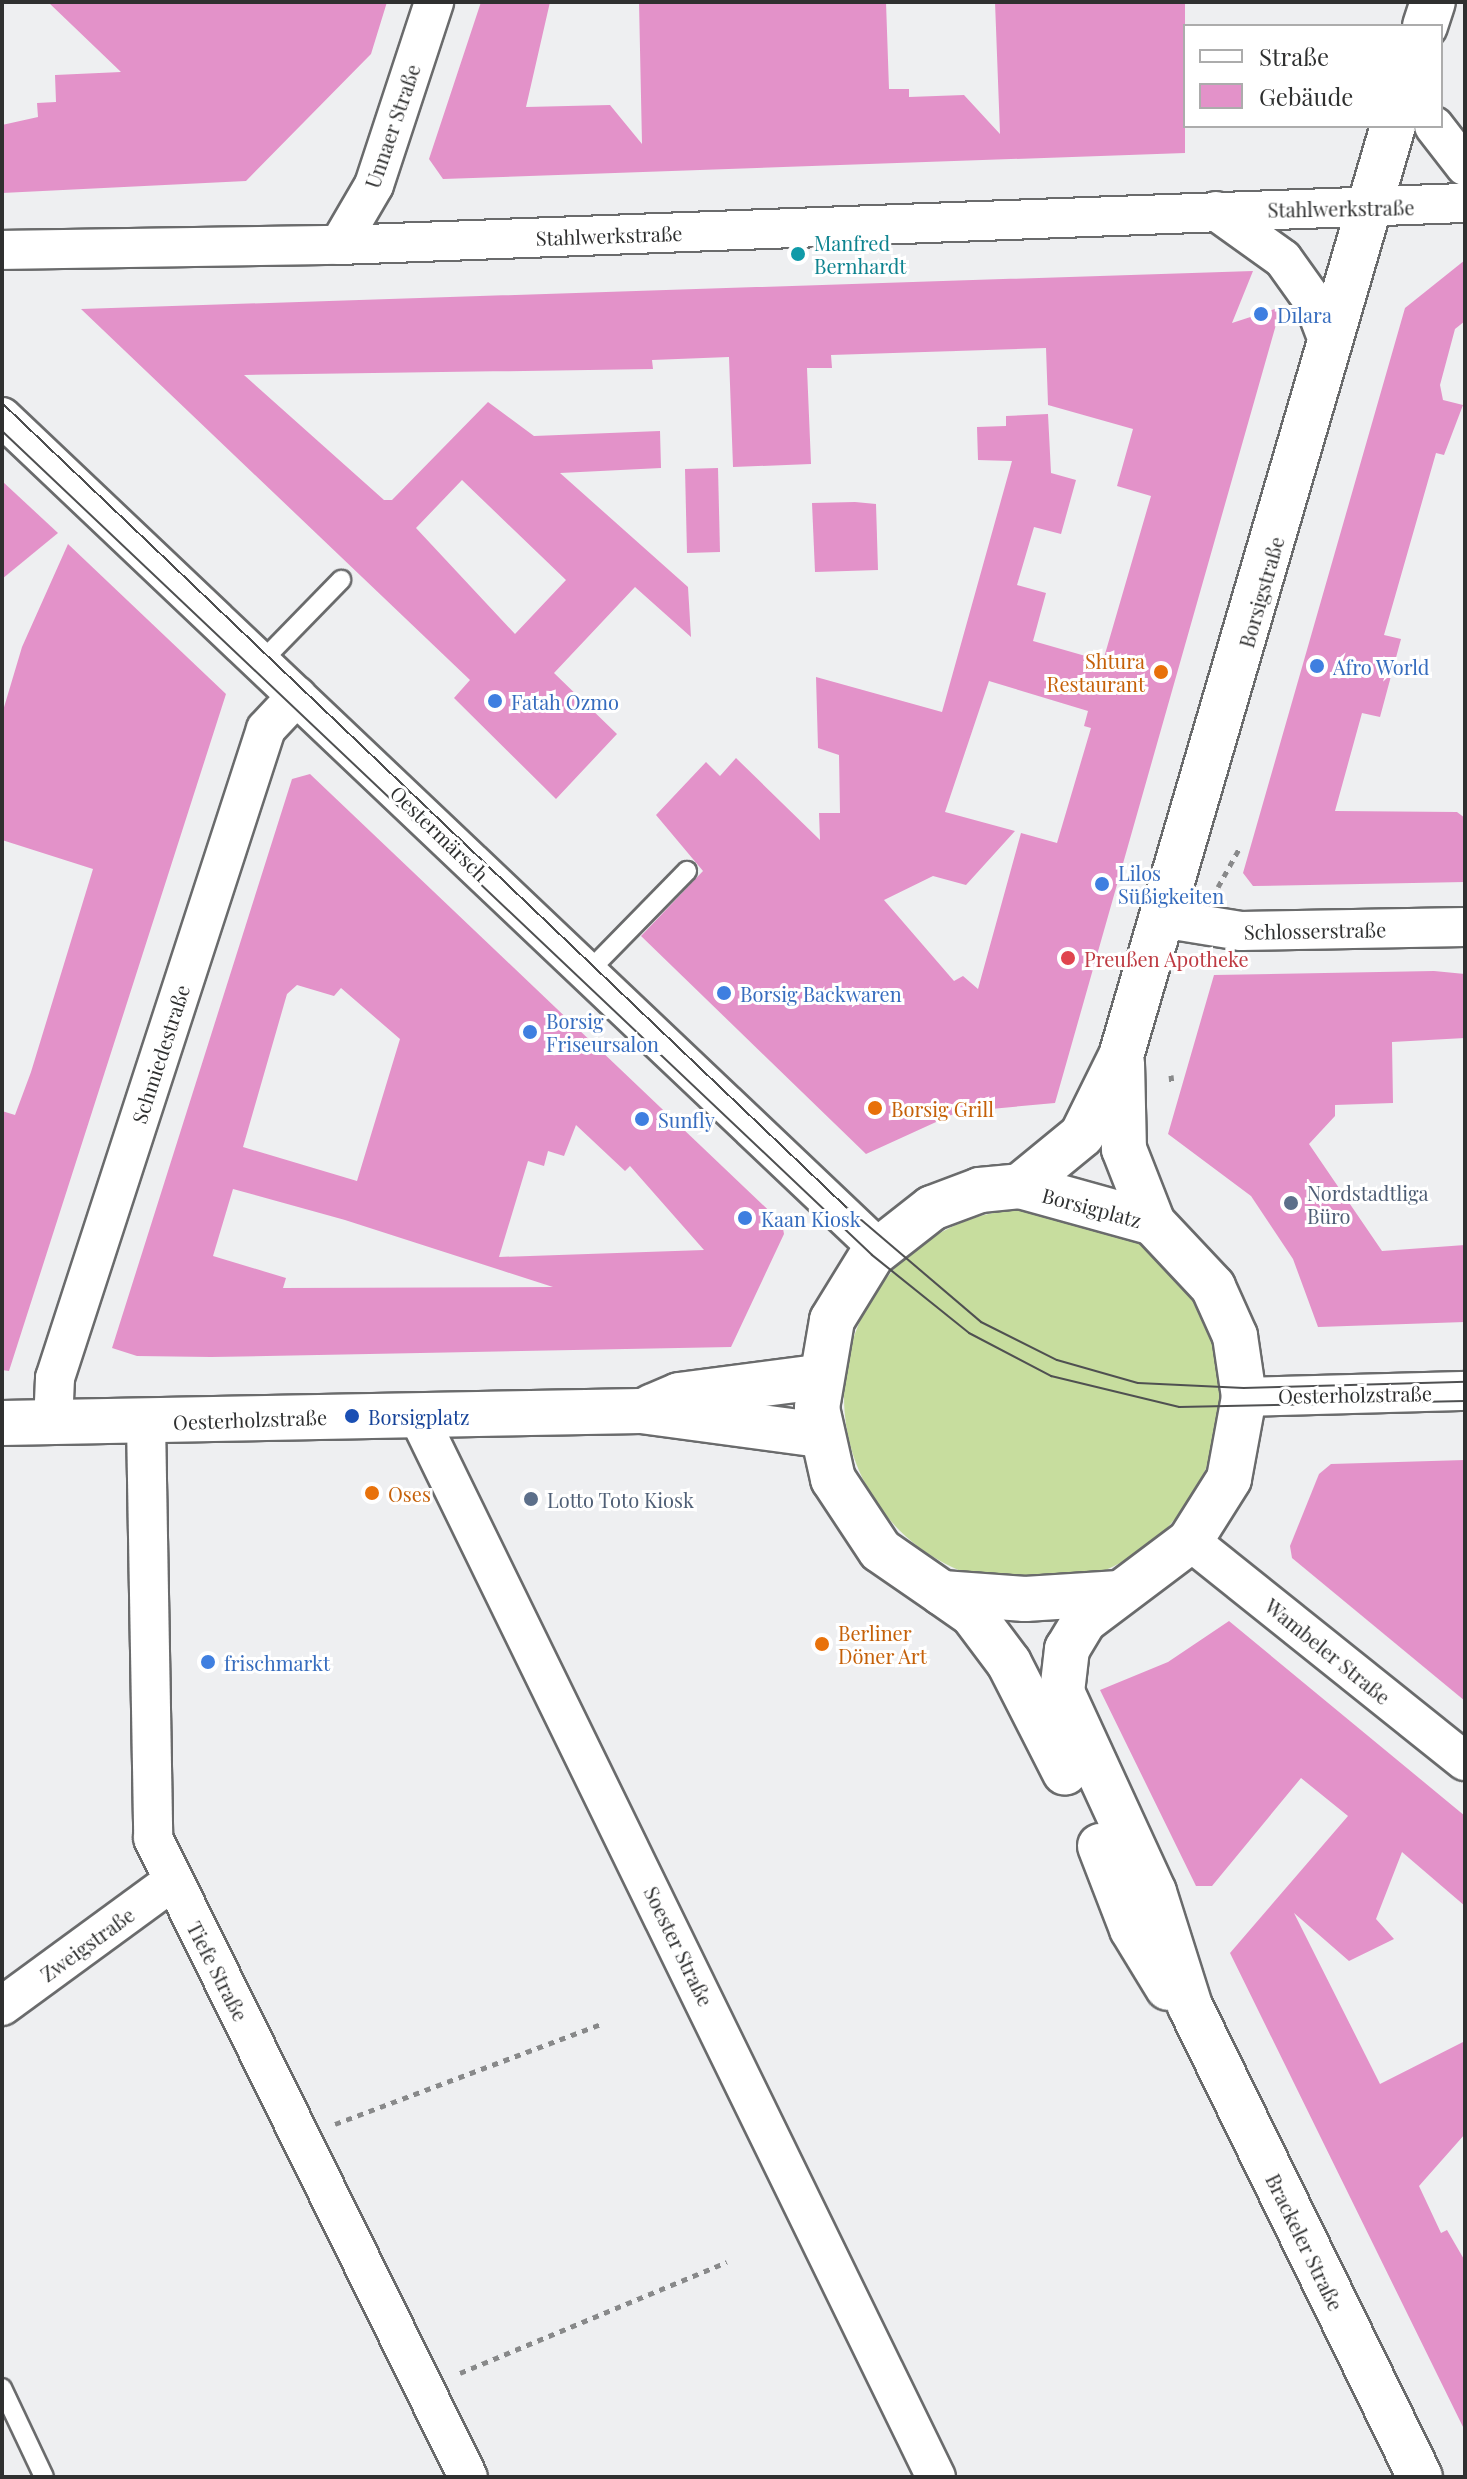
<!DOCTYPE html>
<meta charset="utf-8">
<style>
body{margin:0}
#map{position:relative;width:1467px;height:2479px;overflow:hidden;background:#eeeff1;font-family:"Playfair Display",serif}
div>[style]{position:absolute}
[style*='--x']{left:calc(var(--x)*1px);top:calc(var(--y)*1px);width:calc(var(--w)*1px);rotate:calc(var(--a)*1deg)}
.green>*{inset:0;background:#c7dd9e}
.round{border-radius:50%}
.building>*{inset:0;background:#e392c9}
.path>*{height:5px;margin-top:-2.5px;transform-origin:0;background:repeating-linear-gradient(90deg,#88898a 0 6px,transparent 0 12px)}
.roads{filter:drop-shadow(2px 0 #6a6b6c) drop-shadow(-2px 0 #6a6b6c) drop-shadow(0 2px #6a6b6c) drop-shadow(0 -2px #6a6b6c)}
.service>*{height:18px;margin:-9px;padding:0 9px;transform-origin:9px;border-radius:9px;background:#fff}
.minor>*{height:38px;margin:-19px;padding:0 19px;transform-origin:19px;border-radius:19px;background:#fff}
.tertiary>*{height:44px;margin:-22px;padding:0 22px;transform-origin:22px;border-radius:22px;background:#fff}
.secondary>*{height:44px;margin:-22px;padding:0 22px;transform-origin:22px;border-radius:22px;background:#fff}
.tram>*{height:2px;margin:-1px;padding:0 1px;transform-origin:1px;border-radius:1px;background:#4f5051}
.dots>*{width:22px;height:22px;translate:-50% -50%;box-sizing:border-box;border:4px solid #fff;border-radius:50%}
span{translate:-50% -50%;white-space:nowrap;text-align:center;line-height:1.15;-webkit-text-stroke:6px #fff;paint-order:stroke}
.street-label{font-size:20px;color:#2f3030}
.culture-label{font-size:20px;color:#0d838f}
.left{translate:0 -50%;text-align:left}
.shop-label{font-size:20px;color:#366cbe}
.food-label{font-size:20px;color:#c56008}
.right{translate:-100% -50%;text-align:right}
.health-label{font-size:20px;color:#be3a42}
.service-label{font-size:20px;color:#4e5e75}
.transit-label{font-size:20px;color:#164399}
.frame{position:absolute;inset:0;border:4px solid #2f3030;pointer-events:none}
.legend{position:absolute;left:1183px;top:24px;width:260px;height:104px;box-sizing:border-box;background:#fff;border:2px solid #acacac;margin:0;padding:10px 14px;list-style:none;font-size:24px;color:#2f3030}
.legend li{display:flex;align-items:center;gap:16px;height:40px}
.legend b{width:40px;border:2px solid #acacac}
</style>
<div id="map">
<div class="green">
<i class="round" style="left:844px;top:1209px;width:376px;height:376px"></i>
</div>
<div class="building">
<i style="clip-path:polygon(48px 2px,387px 2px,371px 54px,246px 181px,2px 193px,2px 125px,38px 117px,37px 103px,56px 102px,55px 75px,121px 72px)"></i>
<i style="clip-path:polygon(481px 2px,550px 2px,526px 107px,610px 105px,642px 144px,639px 2px,886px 2px,889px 89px,909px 89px,909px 97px,964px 95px,1000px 134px,995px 2px,1185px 2px,1185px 153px,443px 179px,429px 159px)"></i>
<i style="clip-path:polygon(1465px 260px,1465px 321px,1455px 329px,1440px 385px,1443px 400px,1463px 405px,1444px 455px,1436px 453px,1384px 635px,1401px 639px,1380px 717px,1362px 713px,1335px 811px,1457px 812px,1465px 818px,1465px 882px,1253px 886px,1243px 873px,1405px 308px)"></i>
<i style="clip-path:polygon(evenodd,1253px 271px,1232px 323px,1281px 307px,1055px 1103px,958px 1112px,866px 1154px,641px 936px,703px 871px,656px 815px,706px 762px,720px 776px,736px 758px,820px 840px,819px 813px,840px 813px,839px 755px,818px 748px,816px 677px,942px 712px,1012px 461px,978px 460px,977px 427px,1006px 426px,1006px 416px,1048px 414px,1051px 473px,1076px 480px,1061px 534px,1034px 527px,1017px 585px,1046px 593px,1033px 641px,1103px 661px,1151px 496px,1117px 486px,1133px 429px,1048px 405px,1046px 348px,831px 355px,832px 368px,807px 368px,811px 464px,733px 467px,729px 357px,652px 360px,653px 369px,244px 375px,384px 500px,392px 500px,488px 402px,534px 436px,660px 431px,661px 468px,560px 473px,688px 587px,691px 637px,635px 587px,554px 673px,617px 734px,556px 799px,454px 698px,470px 680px,81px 309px,1253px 271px,462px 480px,566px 580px,515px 634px,416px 528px,462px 480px,1253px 271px,989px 681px,1088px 711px,1084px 726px,1091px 728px,1057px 843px,1021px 833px,978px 989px,963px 976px,954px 981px,884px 900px,933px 876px,966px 885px,1015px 831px,945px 812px,989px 681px)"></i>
<i style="clip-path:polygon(718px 468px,720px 552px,687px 553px,685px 469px)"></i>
<i style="clip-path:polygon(2px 481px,58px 533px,2px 579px)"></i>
<i style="clip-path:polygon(855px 502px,876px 504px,878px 570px,815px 572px,812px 503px)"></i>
<i style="clip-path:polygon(68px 544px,226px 694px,9px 1371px,2px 1370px,2px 1111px,15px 1115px,31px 1072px,93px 869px,2px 840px,2px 714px,22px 647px)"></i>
<i style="clip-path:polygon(evenodd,310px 774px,782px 1223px,784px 1234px,731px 1347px,211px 1357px,137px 1356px,112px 1348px,292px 779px,310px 774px,297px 985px,334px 996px,341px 988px,400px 1039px,357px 1181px,243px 1147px,287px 994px,297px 985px,310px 774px,576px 1125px,625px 1171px,630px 1166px,704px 1250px,499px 1257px,528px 1161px,544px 1166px,548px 1151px,564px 1156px,576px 1125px,310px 774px,233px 1189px,345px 1220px,553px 1287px,283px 1288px,286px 1278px,213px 1256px,233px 1189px)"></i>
<i style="clip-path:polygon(1434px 971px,1465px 974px,1465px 1038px,1392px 1042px,1393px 1103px,1335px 1105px,1335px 1116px,1309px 1144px,1382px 1251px,1465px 1245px,1465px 1322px,1318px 1327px,1293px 1259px,1251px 1196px,1168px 1134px,1214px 975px)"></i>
<i style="clip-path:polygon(1465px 1460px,1465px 1701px,1292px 1558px,1290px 1546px,1319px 1474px,1331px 1464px)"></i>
<i style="clip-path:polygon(1229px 1621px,1465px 1816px,1465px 1906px,1402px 1852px,1376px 1919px,1394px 1939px,1349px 1961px,1294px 1913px,1380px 2084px,1465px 2041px,1465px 2134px,1419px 2186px,1441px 2233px,1447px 2230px,1465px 2261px,1465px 2431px,1230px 1953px,1348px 1816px,1301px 1778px,1212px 1886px,1196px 1886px,1100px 1690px,1168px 1662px)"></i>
</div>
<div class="path">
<i style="--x:1218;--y:887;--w:43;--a:-61.1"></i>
<i style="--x:1171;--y:1075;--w:10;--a:84"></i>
<i style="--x:335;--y:2124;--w:287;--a:-20.6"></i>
<i style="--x:460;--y:2373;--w:289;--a:-22.6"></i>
</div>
<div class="roads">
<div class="service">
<i style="--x:261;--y:662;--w:115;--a:-45.7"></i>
<i style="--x:587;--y:973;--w:143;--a:-45.6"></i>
<i style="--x:2;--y:2388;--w:98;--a:64.7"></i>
</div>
<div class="minor">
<i style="--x:1434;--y:126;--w:51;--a:52.2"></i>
<i style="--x:1216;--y:211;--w:82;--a:35.6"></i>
<i style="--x:1283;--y:259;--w:52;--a:54.5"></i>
<i style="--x:1313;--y:301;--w:48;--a:69.3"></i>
<i style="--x:339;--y:245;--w:69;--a:-59.7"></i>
<i style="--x:374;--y:185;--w:193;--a:-71.8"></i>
<i style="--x:2;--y:250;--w:337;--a:-0.9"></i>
<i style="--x:339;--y:245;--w:1127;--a:-2.14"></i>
<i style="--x:2;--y:417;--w:1207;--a:43.49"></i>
<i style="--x:1167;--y:919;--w:75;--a:9.2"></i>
<i style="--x:1241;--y:931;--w:224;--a:-1"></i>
<i style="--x:1244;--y:1397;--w:221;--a:-1.6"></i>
<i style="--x:418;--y:1416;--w:1181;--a:63.98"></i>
<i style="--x:146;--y:1422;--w:416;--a:89"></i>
<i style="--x:153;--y:1838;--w:712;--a:63.76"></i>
<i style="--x:53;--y:1424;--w:46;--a:-87.5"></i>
<i style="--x:55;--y:1378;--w:682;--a:-71.99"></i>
<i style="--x:266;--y:729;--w:45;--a:-46.8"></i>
<i style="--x:1190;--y:1541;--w:352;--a:38.7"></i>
<i style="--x:2;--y:2006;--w:212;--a:-36.2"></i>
</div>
<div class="tertiary">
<i style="--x:651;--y:1407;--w:30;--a:-23"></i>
<i style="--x:679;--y:1395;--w:139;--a:-7.4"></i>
<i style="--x:2;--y:1423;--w:639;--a:-1.08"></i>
<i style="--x:641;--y:1411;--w:182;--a:7.6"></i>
</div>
<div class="secondary">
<i style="--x:1425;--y:26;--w:25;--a:-72"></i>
<i style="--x:1122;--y:1063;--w:86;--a:88.7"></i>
<i style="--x:1124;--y:1149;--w:79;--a:68.6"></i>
<i style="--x:1020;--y:1186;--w:80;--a:-39.4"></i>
<i style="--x:1082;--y:1135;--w:88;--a:-63.7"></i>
<i style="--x:1121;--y:1056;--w:969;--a:-73.7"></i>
<i style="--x:942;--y:1593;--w:38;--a:35"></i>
<i style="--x:973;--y:1615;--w:60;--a:53.1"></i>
<i style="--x:1009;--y:1663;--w:123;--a:63"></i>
<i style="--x:1119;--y:1593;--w:94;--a:176.3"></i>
<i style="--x:1025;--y:1599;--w:83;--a:-175.9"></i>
<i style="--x:942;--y:1593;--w:75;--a:-145.3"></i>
<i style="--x:880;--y:1550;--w:85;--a:-123.5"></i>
<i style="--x:833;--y:1479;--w:73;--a:-102.7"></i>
<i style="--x:817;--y:1408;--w:89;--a:-80.3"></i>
<i style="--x:832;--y:1320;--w:76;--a:-58.4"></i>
<i style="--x:872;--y:1255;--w:76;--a:-38.1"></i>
<i style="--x:932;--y:1208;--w:51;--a:-20.6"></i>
<i style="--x:980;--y:1190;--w:40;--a:-5.7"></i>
<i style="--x:1020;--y:1186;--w:138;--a:15.5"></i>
<i style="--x:1153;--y:1223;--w:88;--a:46.8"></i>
<i style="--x:1213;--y:1287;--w:54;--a:65.8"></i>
<i style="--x:1235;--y:1336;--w:62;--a:81.6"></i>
<i style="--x:1244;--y:1397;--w:83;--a:100.4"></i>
<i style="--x:1229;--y:1479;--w:73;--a:122.2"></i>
<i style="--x:1190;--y:1541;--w:133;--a:143"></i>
<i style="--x:1084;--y:1621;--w:33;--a:121"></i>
<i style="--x:1067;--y:1649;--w:43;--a:96.6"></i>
<i style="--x:1062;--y:1692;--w:220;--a:65.3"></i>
<i style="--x:1154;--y:1892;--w:120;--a:72.5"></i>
<i style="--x:1190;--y:2006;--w:524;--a:63.97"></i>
<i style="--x:1100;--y:1846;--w:89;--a:68.9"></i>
<i style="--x:1132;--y:1929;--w:69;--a:58.6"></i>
</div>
</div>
<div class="tram">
<i style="--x:2;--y:403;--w:1166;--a:43.61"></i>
<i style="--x:846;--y:1207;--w:177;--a:40.4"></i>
<i style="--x:981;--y:1322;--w:85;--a:26.6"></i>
<i style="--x:1057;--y:1360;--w:84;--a:15.9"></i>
<i style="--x:1138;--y:1383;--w:106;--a:2.7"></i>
<i style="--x:1244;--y:1388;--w:221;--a:-1.6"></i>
<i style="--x:2;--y:431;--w:1198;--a:43.44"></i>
<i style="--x:872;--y:1255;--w:124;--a:38.8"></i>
<i style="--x:969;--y:1333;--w:93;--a:27.7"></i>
<i style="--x:1051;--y:1376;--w:132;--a:13.6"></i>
<i style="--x:1179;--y:1407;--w:286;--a:-1.2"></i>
</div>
<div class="dots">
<i style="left:798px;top:254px;background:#0f9aa8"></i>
<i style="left:1261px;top:314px;background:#3f7fe0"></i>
<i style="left:1317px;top:666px;background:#3f7fe0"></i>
<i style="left:1161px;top:672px;background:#e8710a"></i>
<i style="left:495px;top:701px;background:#3f7fe0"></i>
<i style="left:1102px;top:884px;background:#3f7fe0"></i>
<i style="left:1068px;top:958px;background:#e0444e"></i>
<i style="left:724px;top:993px;background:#3f7fe0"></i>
<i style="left:530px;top:1032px;background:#3f7fe0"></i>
<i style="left:875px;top:1108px;background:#e8710a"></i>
<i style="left:642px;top:1119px;background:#3f7fe0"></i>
<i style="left:1291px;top:1203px;background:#5c6f8a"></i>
<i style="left:745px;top:1218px;background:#3f7fe0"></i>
<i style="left:352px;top:1416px;background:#1a4fb4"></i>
<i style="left:372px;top:1493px;background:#e8710a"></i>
<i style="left:531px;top:1499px;background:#5c6f8a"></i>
<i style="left:822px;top:1644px;background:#e8710a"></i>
<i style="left:208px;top:1662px;background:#3f7fe0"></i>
</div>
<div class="street-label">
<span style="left:392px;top:126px;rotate:-71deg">Unnaer Straße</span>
<span style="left:1341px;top:208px;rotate:-1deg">Stahlwerkstraße</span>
<span style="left:609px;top:235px;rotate:-2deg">Stahlwerkstraße</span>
<span style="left:1261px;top:592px;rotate:-74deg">Borsigstraße</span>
<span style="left:440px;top:833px;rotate:44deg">Oestermärsch</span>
<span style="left:1315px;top:930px;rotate:-1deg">Schlosserstraße</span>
<span style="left:160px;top:1054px;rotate:-72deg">Schmiedestraße</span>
<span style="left:1092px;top:1207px;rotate:15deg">Borsigplatz</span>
<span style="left:1355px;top:1394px;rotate:-1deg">Oesterholzstraße</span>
<span style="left:250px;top:1419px;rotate:-2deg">Oesterholzstraße</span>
<span style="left:1328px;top:1651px;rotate:39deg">Wambeler Straße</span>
<span style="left:87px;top:1944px;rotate:-36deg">Zweigstraße</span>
<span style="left:679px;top:1946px;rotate:64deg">Soester Straße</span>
<span style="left:218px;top:1971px;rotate:63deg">Tiefe Straße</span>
<span style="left:1305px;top:2242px;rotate:64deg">Brackeler Straße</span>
</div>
<div class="culture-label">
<span class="left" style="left:814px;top:254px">Manfred<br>Bernhardt</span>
</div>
<div class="shop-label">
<span class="left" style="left:1277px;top:314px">Dīlara</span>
<span class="left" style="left:1333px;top:666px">Afro World</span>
<span class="left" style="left:511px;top:701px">Fatah Ozmo</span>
<span class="left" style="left:1118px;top:884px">Lilos<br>Süßigkeiten</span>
<span class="left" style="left:740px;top:993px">Borsig Backwaren</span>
<span class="left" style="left:546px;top:1032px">Borsig<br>Friseursalon</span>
<span class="left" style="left:658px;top:1119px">Sunfly</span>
<span class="left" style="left:761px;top:1218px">Kaan Kiosk</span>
<span class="left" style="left:224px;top:1662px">frischmarkt</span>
</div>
<div class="food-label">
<span class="right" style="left:1145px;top:672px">Shtura<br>Restaurant</span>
<span class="left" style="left:891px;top:1108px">Borsig Grill</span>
<span class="left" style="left:388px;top:1493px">Oses</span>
<span class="left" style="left:838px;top:1644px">Berliner<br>Döner Art</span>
</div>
<div class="health-label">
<span class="left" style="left:1084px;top:958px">Preußen Apotheke</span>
</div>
<div class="service-label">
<span class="left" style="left:1307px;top:1204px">Nordstadtliga<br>Büro</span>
<span class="left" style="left:547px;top:1499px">Lotto Toto Kiosk</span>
</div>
<div class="transit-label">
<span class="left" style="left:368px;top:1416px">Borsigplatz</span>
</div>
<div class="frame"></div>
<ul class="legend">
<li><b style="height:10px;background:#fff"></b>Straße</li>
<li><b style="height:22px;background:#e392c9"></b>Gebäude</li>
</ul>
</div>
